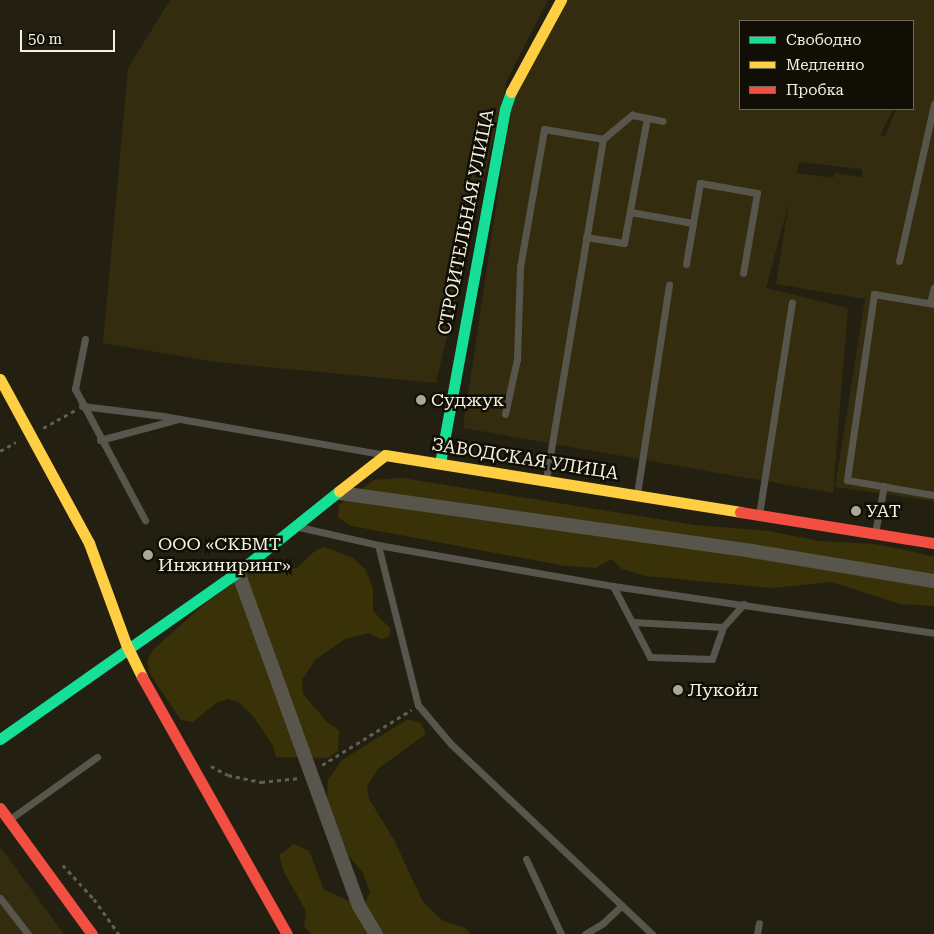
<!DOCTYPE html>
<meta charset="utf-8">
<style>
body{margin:0}
#map{position:relative;width:934px;height:934px;overflow:hidden;background:#232012;font-family:"Roboto Serif",serif}
div>[style]{position:absolute}
[style*='--x']{left:calc(var(--x)*1px);top:calc(var(--y)*1px);width:calc(var(--w)*1px);rotate:calc(var(--a)*1deg)}
.built>*{inset:0;background:#332c0e}
.green>*{inset:0;background:#393107}
.path>*{height:2.5px;margin-top:-1.25px;transform-origin:0;background:repeating-linear-gradient(90deg,#605f55 0 4px,transparent 0 8px)}
.lane>*{height:7px;margin:-3.5px;padding:0 3.5px;transform-origin:3.5px;border-radius:3.5px;background:#58564c}
.street>*{height:14px;margin:-7px;padding:0 7px;transform-origin:7px;border-radius:7px;background:#58564c}
.fast>*{height:11px;margin:-5.5px;padding:0 5.5px;transform-origin:5.5px;border-radius:5.5px;background:#16e098}
.slow>*{height:11px;margin:-5.5px;padding:0 5.5px;transform-origin:5.5px;border-radius:5.5px;background:#ffcf43}
.jam>*{height:11px;margin:-5.5px;padding:0 5.5px;transform-origin:5.5px;border-radius:5.5px;background:#f24e42}
.dots>*{width:14px;height:14px;translate:-50% -50%;box-sizing:border-box;border:2px solid #100e05;border-radius:50%}
span{translate:-50% -50%;white-space:nowrap;text-align:center;line-height:1.15;-webkit-text-stroke:5px #100e05;paint-order:stroke}
.street-label{font-size:18px;color:#f5f2e2}
.poi-label{font-size:18px;color:#f5f2e2}
.left{translate:0 -50%;text-align:left}
.legend{position:absolute;left:739px;top:20px;width:175px;height:90px;box-sizing:border-box;background:#100e05;border:1px solid #6c695d;margin:0;padding:6px 9px;list-style:none;font-size:15px;color:#f5f2e2}
.legend li{display:flex;align-items:center;gap:10px;height:25px}
.legend b{width:25px;border:1px solid #6c695d}
.scale{position:absolute;left:20px;top:30px;width:95px;height:22px;box-sizing:border-box;border:2px solid #f5f2e2;border-top:0;padding-left:6px;font-size:15px;line-height:18px;white-space:nowrap;color:#f5f2e2;-webkit-text-stroke:4px #100e05;paint-order:stroke}
</style>
<div id="map">
<div class="built">
<i style="clip-path:polygon(170px 0,548px 0,507px 80px,436px 383px,216px 362px,103px 343px,128px 68px)"></i>
<i style="clip-path:polygon(evenodd,565px 0,934px 0,934px 501px,835px 487px,865px 299px,776px 284px,789px 202px,766px 288px,848px 308px,833px 493px,463px 428px,512px 100px,565px 0,740px 21px,913px 21px,913px 109px,896px 109px,885px 136px,880px 135px,893px 109px,740px 109px,740px 21px,565px 0,799px 162px,862px 169px,862px 177px,834px 173px,833px 178px,797px 173px,799px 162px)"></i>
<i style="clip-path:polygon(0 847px,64px 934px,0 934px)"></i>
</div>
<div class="green">
<i style="clip-path:polygon(402px 478px,695px 525px,769px 531px,819px 541px,875px 544px,915px 552px,934px 557px,934px 606px,900px 604px,832px 582px,772px 588px,646px 576px,622px 569px,611px 559px,596px 568px,565px 566px,352px 526px,338px 518px,339px 505px,374px 480px)"></i>
<i style="clip-path:polygon(325px 547px,353px 558px,365px 569px,373px 588px,373px 611px,390px 628px,390px 636px,381px 639px,369px 633px,345px 639px,315px 660px,302px 680px,303px 694px,328px 723px,339px 730px,338px 751px,328px 758px,276px 757px,273px 746px,253px 716px,238px 702px,228px 699px,216px 703px,193px 722px,181px 720px,150px 674px,147px 661px,154px 649px,201px 607px,246px 573px,297px 568px,316px 550px)"></i>
<i style="clip-path:polygon(408px 719px,421px 723px,426px 734px,379px 768px,367px 785px,369px 799px,394px 840px,423px 902px,443px 921px,465px 928px,470px 934px,311px 934px,304px 926px,306px 911px,284px 872px,279px 855px,294px 844px,309px 851px,324px 890px,363px 907px,370px 892px,363px 873px,348px 855px,327px 798px,328px 780px,342px 760px)"></i>
</div>
<div class="path">
<i style="--x:43;--y:428;--w:37;--a:-29"></i>
<i style="--x:0;--y:451;--w:18;--a:-29"></i>
<i style="--x:322;--y:765;--w:105;--a:-31.7"></i>
<i style="--x:211;--y:766;--w:19;--a:28"></i>
<i style="--x:228;--y:775;--w:34;--a:12"></i>
<i style="--x:261;--y:782;--w:39;--a:-6"></i>
<i style="--x:63;--y:865;--w:46;--a:47.6"></i>
<i style="--x:94;--y:899;--w:43;--a:54.5"></i>
</div>
<div class="lane">
<i style="--x:603;--y:139;--w:38;--a:-40"></i>
<i style="--x:632;--y:115;--w:31;--a:11"></i>
<i style="--x:630;--y:212;--w:64;--a:9.9"></i>
<i style="--x:586;--y:237;--w:38;--a:9"></i>
<i style="--x:624;--y:243;--w:127;--a:-79.6"></i>
<i style="--x:899;--y:261;--w:161;--a:-77.4"></i>
<i style="--x:686;--y:264;--w:82;--a:-80.2"></i>
<i style="--x:700;--y:183;--w:58;--a:10"></i>
<i style="--x:757;--y:193;--w:81;--a:99.9"></i>
<i style="--x:930;--y:303;--w:16;--a:-76"></i>
<i style="--x:934;--y:304;--w:61;--a:-170.5"></i>
<i style="--x:874;--y:294;--w:188;--a:98.3"></i>
<i style="--x:847;--y:480;--w:88;--a:9.8"></i>
<i style="--x:85;--y:339;--w:51;--a:101.3"></i>
<i style="--x:75;--y:389;--w:149;--a:61.9"></i>
<i style="--x:82;--y:406;--w:82;--a:7"></i>
<i style="--x:163;--y:416;--w:220;--a:9.9"></i>
<i style="--x:505;--y:414;--w:56;--a:-77.7"></i>
<i style="--x:517;--y:359;--w:92;--a:-88.1"></i>
<i style="--x:520;--y:267;--w:140;--a:-80.1"></i>
<i style="--x:544;--y:129;--w:60;--a:9.6"></i>
<i style="--x:603;--y:139;--w:346;--a:99.5"></i>
<i style="--x:100;--y:440;--w:78;--a:-14.9"></i>
<i style="--x:637;--y:494;--w:212;--a:-81.3"></i>
<i style="--x:759;--y:515;--w:215;--a:-81.2"></i>
<i style="--x:299;--y:527;--w:81;--a:12.8"></i>
<i style="--x:378;--y:545;--w:239;--a:9.9"></i>
<i style="--x:613;--y:586;--w:324;--a:8.3"></i>
<i style="--x:875;--y:533;--w:48;--a:-79.2"></i>
<i style="--x:378;--y:545;--w:165;--a:76"></i>
<i style="--x:418;--y:705;--w:51;--a:49.8"></i>
<i style="--x:451;--y:744;--w:277;--a:43.4"></i>
<i style="--x:613;--y:586;--w:80;--a:62.5"></i>
<i style="--x:650;--y:657;--w:62;--a:1.8"></i>
<i style="--x:712;--y:659;--w:34;--a:-71"></i>
<i style="--x:723;--y:627;--w:31;--a:-48"></i>
<i style="--x:633;--y:622;--w:90;--a:3.2"></i>
<i style="--x:10;--y:819;--w:107;--a:-35.5"></i>
<i style="--x:526;--y:859;--w:83;--a:65"></i>
<i style="--x:0;--y:898;--w:46;--a:52.1"></i>
<i style="--x:585;--y:934;--w:21;--a:-31"></i>
<i style="--x:603;--y:923;--w:26;--a:-43"></i>
<i style="--x:757;--y:934;--w:11;--a:-80"></i>
</div>
<div class="street">
<i style="--x:340;--y:493;--w:416;--a:8"></i>
<i style="--x:752;--y:551;--w:184;--a:9.4"></i>
<i style="--x:238;--y:572;--w:355;--a:70.1"></i>
<i style="--x:359;--y:906;--w:33;--a:59"></i>
</div>
<div class="fast">
<i style="--x:440;--y:463;--w:360;--a:-79.6"></i>
<i style="--x:505;--y:109;--w:18;--a:-71"></i>
<i style="--x:0;--y:739;--w:291;--a:-35.1"></i>
<i style="--x:238;--y:572;--w:129;--a:-38.7"></i>
</div>
<div class="slow">
<i style="--x:511;--y:92;--w:105;--a:-61.5"></i>
<i style="--x:0;--y:379;--w:187;--a:61.5"></i>
<i style="--x:89;--y:543;--w:108;--a:69.9"></i>
<i style="--x:126;--y:644;--w:37;--a:64"></i>
<i style="--x:339;--y:491;--w:58;--a:-38"></i>
<i style="--x:385;--y:455;--w:360;--a:9.1"></i>
</div>
<div class="jam">
<i style="--x:740;--y:512;--w:196;--a:9.1"></i>
<i style="--x:142;--y:677;--w:295;--a:60.6"></i>
<i style="--x:0;--y:808;--w:156;--a:53.9"></i>
</div>
<div class="dots">
<i style="left:421px;top:400px;background:#aca899"></i>
<i style="left:856px;top:511px;background:#aca899"></i>
<i style="left:148px;top:555px;background:#aca899"></i>
<i style="left:678px;top:690px;background:#aca899"></i>
</div>
<div class="street-label">
<span style="left:466px;top:222px;rotate:-79deg">СТРОИТЕЛЬНАЯ УЛИЦА</span>
<span style="left:525px;top:459px;rotate:9deg">ЗАВОДСКАЯ УЛИЦА</span>
</div>
<div class="poi-label">
<span class="left" style="left:431px;top:400px">Суджук</span>
<span class="left" style="left:866px;top:511px">УАТ</span>
<span class="left" style="left:158px;top:555px">ООО «СКБМТ<br>Инжиниринг»</span>
<span class="left" style="left:688px;top:690px">Лукойл</span>
</div>
<ul class="legend">
<li><b style="height:6px;background:#16e098"></b>Свободно</li>
<li><b style="height:6px;background:#ffcf43"></b>Медленно</li>
<li><b style="height:6px;background:#f24e42"></b>Пробка</li>
</ul>
<div class="scale">50 m</div>
</div>
